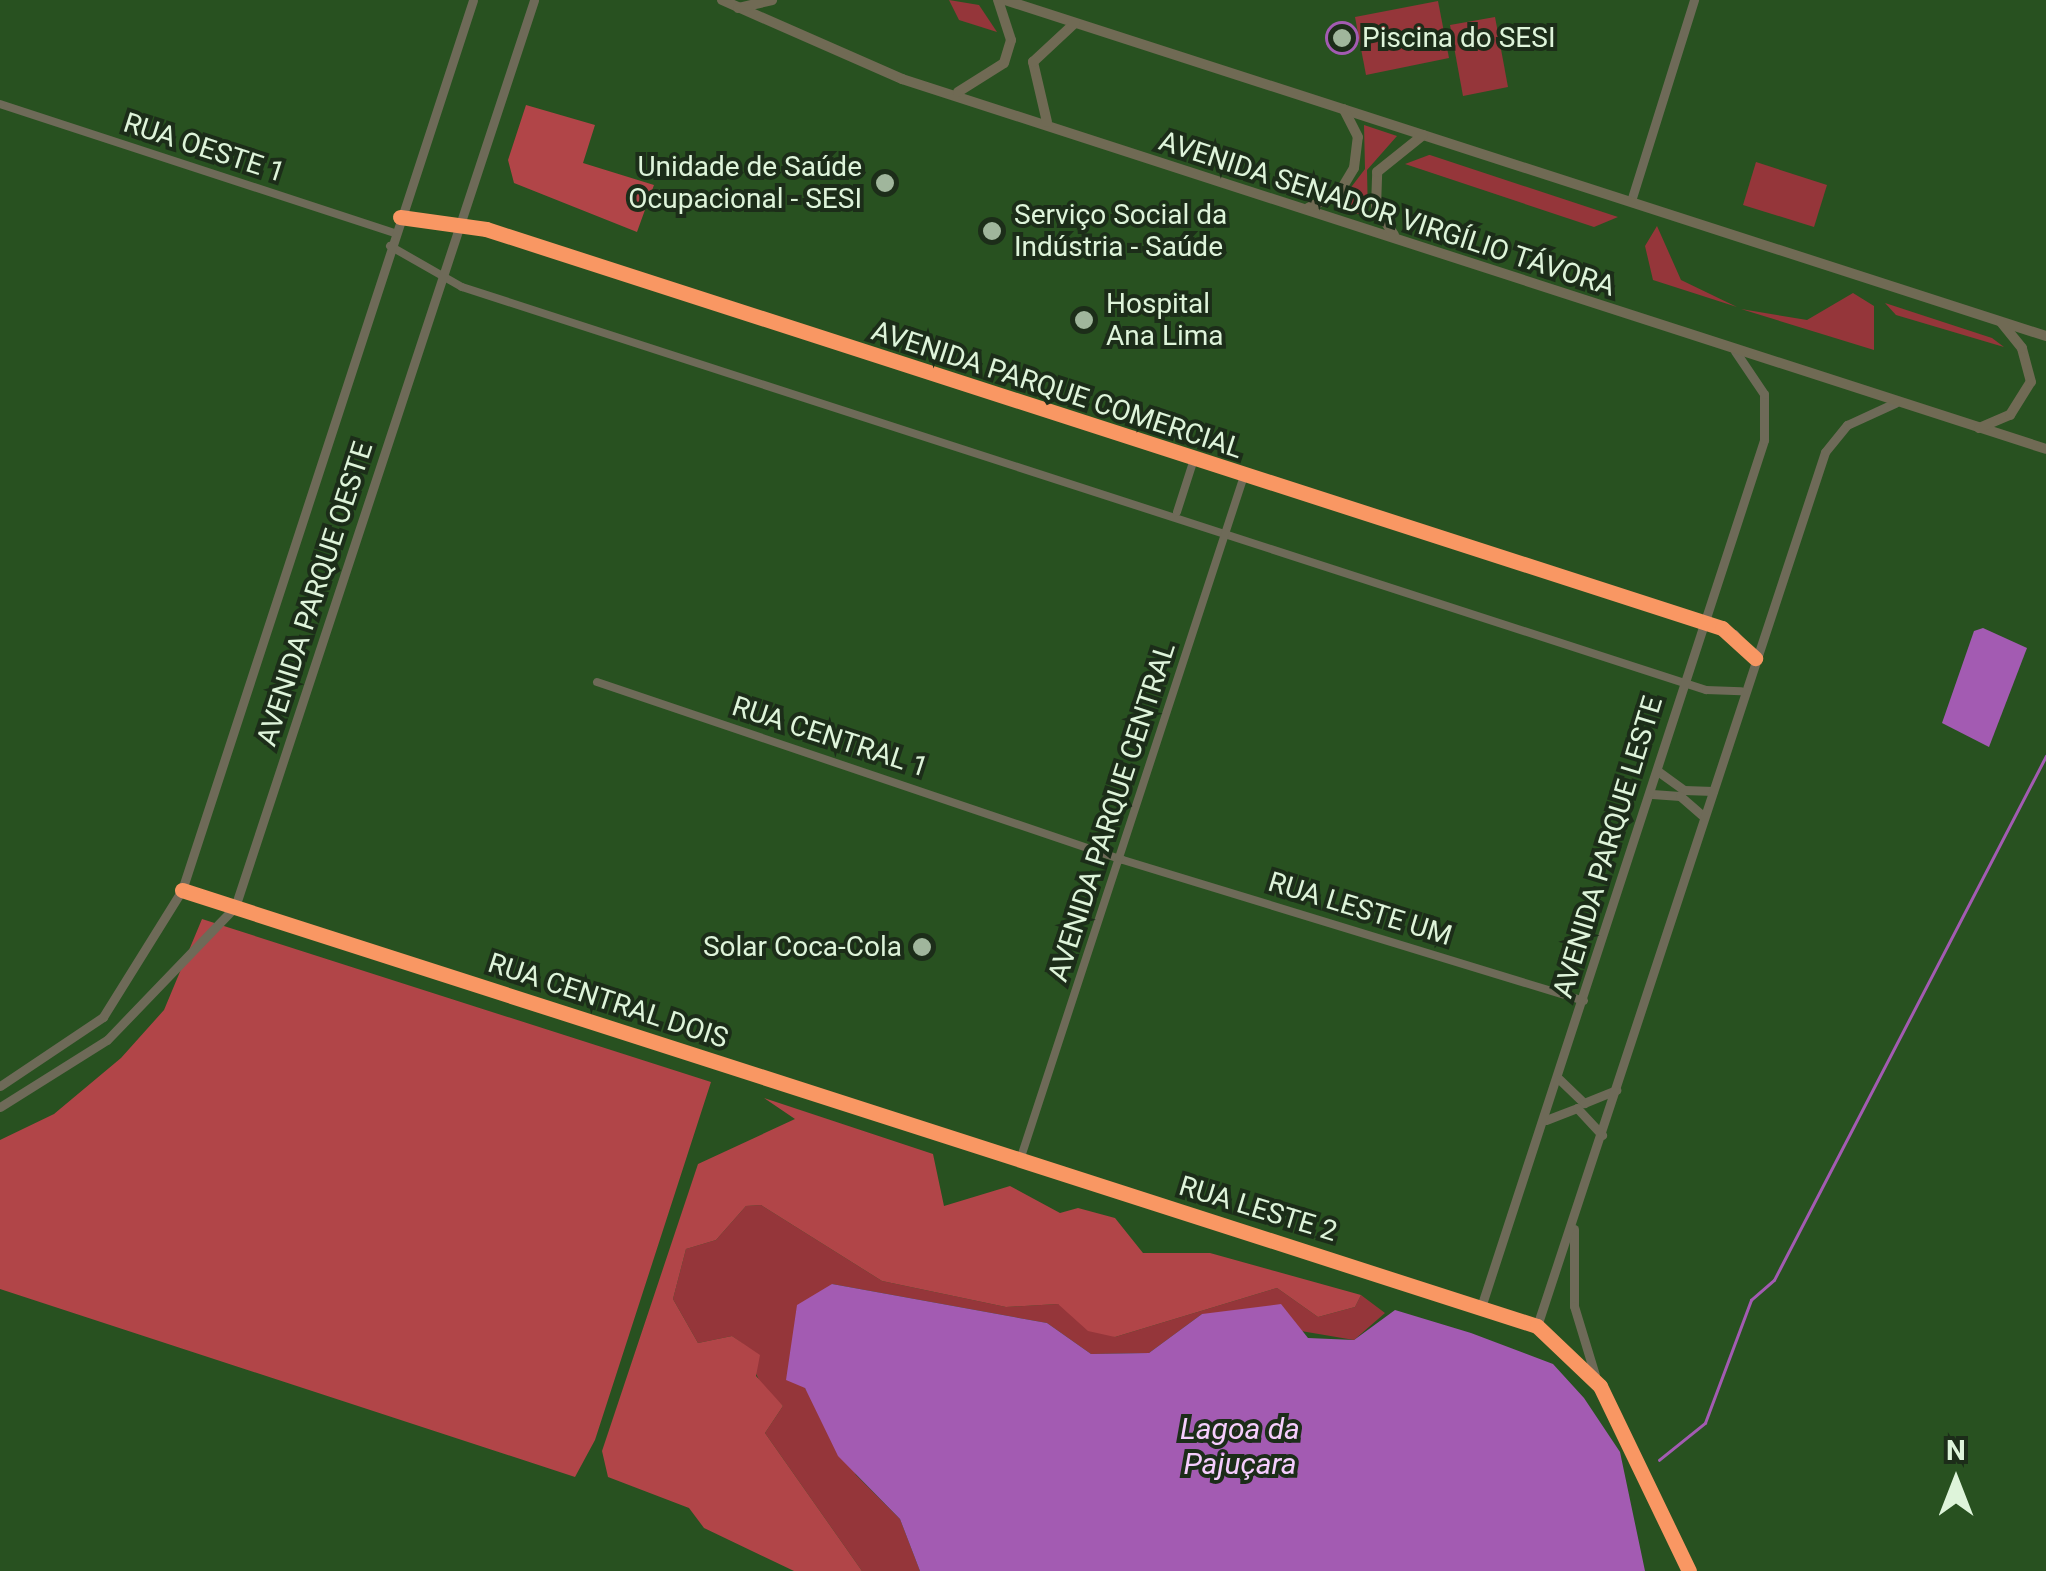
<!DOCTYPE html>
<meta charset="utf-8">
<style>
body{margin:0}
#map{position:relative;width:2046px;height:1571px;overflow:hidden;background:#2d422a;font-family:Roboto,sans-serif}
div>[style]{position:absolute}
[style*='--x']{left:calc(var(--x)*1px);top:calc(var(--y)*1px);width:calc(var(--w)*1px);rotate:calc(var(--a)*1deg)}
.built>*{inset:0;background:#285120}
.green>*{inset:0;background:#95363a}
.forest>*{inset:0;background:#b14548}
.water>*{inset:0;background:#a35bb2}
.round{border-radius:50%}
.stream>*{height:2.5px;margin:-1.25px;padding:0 1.25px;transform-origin:1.25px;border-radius:1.25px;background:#a35bb2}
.minor>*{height:8px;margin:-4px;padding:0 4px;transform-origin:4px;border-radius:4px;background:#6e6a58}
.tertiary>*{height:9px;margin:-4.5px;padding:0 4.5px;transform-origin:4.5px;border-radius:4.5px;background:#6e6a58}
.secondary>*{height:10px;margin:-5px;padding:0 5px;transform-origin:5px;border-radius:5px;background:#706a54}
.cycleway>*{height:15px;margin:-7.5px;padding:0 7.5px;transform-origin:7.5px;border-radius:7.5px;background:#f99763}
.dots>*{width:28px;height:28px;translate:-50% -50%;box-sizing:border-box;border:5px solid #1c2d19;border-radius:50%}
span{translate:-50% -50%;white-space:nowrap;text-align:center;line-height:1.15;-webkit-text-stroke:8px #1c2d19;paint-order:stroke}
.poi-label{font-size:28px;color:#def4da}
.left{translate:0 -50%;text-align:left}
.right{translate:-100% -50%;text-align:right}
.street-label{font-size:28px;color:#def4da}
.water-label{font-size:30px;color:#f6cefe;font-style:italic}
.north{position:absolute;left:1906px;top:1431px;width:100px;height:100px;-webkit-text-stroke:8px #1c2d19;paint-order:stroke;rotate:0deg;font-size:28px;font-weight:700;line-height:40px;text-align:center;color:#def4da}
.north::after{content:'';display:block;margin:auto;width:35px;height:45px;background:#def4da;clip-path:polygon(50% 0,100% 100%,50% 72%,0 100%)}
</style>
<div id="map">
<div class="built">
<i style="clip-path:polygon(0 0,2046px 0,2046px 1571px,0 1571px)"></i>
</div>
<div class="green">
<i style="clip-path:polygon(949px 0,979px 5px,997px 32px,959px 20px)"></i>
<i style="clip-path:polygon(1438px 1px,1449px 58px,1366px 75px,1355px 17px)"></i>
<i style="clip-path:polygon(1495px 17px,1508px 87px,1463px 96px,1450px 25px)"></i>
<i style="clip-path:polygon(1364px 125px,1397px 136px,1367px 170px,1368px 217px,1336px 207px,1365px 169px)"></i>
<i style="clip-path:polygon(1429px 155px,1430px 155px,1618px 217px,1594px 227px,1405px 164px)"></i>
<i style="clip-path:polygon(1756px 162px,1827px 185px,1814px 227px,1743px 205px)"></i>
<i style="clip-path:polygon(1657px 226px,1681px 280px,1737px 307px,1653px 280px,1645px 246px)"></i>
<i style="clip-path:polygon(1853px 293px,1874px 306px,1874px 350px,1741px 309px,1807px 320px)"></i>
<i style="clip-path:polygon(1885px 303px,1992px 338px,2004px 347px,1896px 315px)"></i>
<i style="clip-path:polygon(761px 1205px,882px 1281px,1006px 1307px,1058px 1304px,1115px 1337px,1277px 1288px,1318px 1317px,1355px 1307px,1361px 1295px,1385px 1313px,1354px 1340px,1202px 1314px,1149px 1353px,1091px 1354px,1047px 1323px,832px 1284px,805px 1388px,856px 1475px,900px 1519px,920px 1571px,862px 1571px,765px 1433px,783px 1406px,762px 1387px,743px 1344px,732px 1336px,698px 1343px,673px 1299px,686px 1249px,716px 1240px,746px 1206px)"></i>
</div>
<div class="forest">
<i style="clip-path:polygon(526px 105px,595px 125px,583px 163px,654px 185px,637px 232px,514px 183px,508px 160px)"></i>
<i style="clip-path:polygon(202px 919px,711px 1082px,595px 1440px,575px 1477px,0 1289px,0 1140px,54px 1114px,121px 1058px,164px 1010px)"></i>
<i style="clip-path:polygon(764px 1098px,933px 1154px,944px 1206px,1010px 1186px,1060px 1213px,1078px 1208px,1115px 1218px,1143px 1253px,1210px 1253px,1361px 1295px,1355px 1307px,1318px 1317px,1277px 1288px,1115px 1337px,1088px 1331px,1058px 1304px,1006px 1307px,882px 1281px,761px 1205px,746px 1206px,716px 1240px,686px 1249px,673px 1299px,698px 1343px,732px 1336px,760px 1355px,756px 1376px,783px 1406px,765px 1433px,862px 1571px,794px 1571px,704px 1528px,689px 1508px,608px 1477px,602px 1451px,698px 1164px,795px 1119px)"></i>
</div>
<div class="water">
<i class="round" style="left:1325px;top:21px;width:34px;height:34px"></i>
<i style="clip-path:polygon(1983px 628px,2027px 648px,1989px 747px,1942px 723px,1974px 631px)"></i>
<i style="clip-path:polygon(832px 1284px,1047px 1323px,1091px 1354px,1149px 1353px,1202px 1314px,1281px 1304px,1308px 1338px,1354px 1340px,1395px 1310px,1471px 1333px,1553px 1364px,1584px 1398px,1620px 1452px,1645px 1571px,920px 1571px,900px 1519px,838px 1456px,805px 1388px,786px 1380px,797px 1305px)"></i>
</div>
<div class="stream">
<i style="--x:1659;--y:1460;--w:59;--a:-38.8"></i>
<i style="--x:1705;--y:1423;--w:131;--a:-69.5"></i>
<i style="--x:1751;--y:1300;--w:30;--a:-41"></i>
<i style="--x:1774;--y:1280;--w:590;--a:-62.57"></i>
</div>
<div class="minor">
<i style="--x:0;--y:104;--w:415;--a:18.1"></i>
<i style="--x:400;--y:217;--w:87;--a:7.9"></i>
<i style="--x:486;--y:229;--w:1275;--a:17.95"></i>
<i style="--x:390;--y:246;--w:83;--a:29.7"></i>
<i style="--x:462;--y:287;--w:1308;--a:17.95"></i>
<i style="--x:1706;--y:690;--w:35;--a:2"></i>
<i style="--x:1177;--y:512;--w:56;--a:-72.2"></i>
<i style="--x:597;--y:682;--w:555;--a:18.7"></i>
<i style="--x:1123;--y:860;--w:482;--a:17"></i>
<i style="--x:235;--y:907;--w:825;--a:17.86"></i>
<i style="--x:1020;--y:1160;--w:720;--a:-71.87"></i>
</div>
<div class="tertiary">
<i style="--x:1631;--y:201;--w:211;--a:-72.6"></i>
<i style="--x:1699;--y:622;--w:37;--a:19"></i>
<i style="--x:1734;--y:634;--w:32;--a:49"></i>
<i style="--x:1659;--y:772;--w:31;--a:36"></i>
<i style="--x:1684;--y:790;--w:29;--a:2"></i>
<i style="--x:1652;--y:794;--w:28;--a:4"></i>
<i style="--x:1680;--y:796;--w:32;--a:41"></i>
<i style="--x:182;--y:890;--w:56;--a:17.8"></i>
<i style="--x:1559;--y:1079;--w:35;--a:44"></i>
<i style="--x:1584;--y:1103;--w:35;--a:-22"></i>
<i style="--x:0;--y:1086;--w:124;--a:-33.8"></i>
<i style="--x:103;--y:1017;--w:150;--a:-58.1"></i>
<i style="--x:182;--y:890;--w:936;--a:-71.89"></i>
<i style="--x:0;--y:1107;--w:126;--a:-32.1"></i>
<i style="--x:107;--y:1040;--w:185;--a:-46.1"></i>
<i style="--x:235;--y:907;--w:955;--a:-71.75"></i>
<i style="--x:1546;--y:1120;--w:33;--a:-21"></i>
<i style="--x:1577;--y:1108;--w:37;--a:47"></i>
<i style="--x:1020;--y:1160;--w:543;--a:17.8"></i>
<i style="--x:1537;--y:1326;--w:87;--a:43.6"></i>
<i style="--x:1600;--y:1386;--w:205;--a:64.3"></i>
<i style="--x:1574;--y:1229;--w:77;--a:90"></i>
<i style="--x:1574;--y:1306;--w:72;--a:73.1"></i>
<i style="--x:1482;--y:1304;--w:909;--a:-71.92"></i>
<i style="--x:1764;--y:440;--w:46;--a:-90"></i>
<i style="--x:1764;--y:394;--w:52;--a:-124"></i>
<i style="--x:1537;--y:1326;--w:920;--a:-71.76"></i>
<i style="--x:1825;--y:452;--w:35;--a:-51"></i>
<i style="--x:1847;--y:425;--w:53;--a:-24.6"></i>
</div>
<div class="secondary">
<i style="--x:722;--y:0;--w:197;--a:23.7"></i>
<i style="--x:902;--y:79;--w:1202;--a:17.92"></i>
<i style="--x:1005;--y:0;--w:1094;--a:17.89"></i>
<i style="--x:738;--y:8;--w:35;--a:-13"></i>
<i style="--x:958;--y:92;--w:54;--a:-32.2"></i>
<i style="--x:1004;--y:63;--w:24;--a:-73"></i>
<i style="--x:1011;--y:40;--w:42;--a:-108"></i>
<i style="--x:1047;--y:122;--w:62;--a:-103.1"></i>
<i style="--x:1033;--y:62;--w:57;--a:-42.9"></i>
<i style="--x:1308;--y:208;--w:34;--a:-26"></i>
<i style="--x:1339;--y:193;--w:29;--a:-59"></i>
<i style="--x:1354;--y:168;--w:31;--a:-83"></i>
<i style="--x:1358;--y:137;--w:31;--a:-117"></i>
<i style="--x:1394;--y:235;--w:33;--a:-123"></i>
<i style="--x:1376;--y:207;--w:35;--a:-88"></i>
<i style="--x:1377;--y:172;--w:59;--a:-38.8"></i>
<i style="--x:1979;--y:428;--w:34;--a:-23"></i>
<i style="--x:2010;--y:415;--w:39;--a:-58"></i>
<i style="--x:2031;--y:382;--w:35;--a:-105"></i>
<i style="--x:2022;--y:348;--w:33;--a:-129"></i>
</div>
<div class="cycleway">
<i style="--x:400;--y:217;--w:87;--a:7.9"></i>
<i style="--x:486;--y:229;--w:1299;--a:17.89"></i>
<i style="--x:1722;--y:628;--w:45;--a:42.3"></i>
<i style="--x:182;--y:890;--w:1423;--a:17.84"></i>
<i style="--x:1537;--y:1326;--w:87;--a:43.6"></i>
<i style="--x:1600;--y:1386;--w:205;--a:64.3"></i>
</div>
<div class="dots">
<i style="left:1342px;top:38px;background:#a0b69c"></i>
<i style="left:885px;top:183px;background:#a0b69c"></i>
<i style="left:992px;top:231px;background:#a0b69c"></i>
<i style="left:1084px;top:320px;background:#a0b69c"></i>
<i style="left:922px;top:947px;background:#a0b69c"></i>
</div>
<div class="poi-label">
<span class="left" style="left:1362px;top:38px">Piscina do SESI</span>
<span class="right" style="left:862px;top:183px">Unidade de Saúde<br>Ocupacional - SESI</span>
<span class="left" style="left:1014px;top:231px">Serviço Social da<br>Indústria - Saúde</span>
<span class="left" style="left:1106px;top:320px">Hospital<br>Ana Lima</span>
<span class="right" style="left:902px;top:947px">Solar Coca-Cola</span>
</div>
<div class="street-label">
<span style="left:204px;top:148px;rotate:18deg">RUA OESTE 1</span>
<span style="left:1387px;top:214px;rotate:18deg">AVENIDA SENADOR VIRGÍLIO TÁVORA</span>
<span style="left:1057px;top:390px;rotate:18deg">AVENIDA PARQUE COMERCIAL</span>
<span style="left:315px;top:594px;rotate:-72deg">AVENIDA PARQUE OESTE</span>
<span style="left:830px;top:737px;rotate:18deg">RUA CENTRAL 1</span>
<span style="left:1112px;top:812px;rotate:-72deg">AVENIDA PARQUE CENTRAL</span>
<span style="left:1608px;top:847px;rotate:-73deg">AVENIDA PARQUE LESTE</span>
<span style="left:1360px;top:909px;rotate:17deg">RUA LESTE UM</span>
<span style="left:608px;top:1001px;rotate:18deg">RUA CENTRAL DOIS</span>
<span style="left:1258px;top:1209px;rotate:17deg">RUA LESTE 2</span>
</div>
<div class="water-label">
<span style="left:1240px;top:1446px">Lagoa da<br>Pajuçara</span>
</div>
<div class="north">N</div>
</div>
